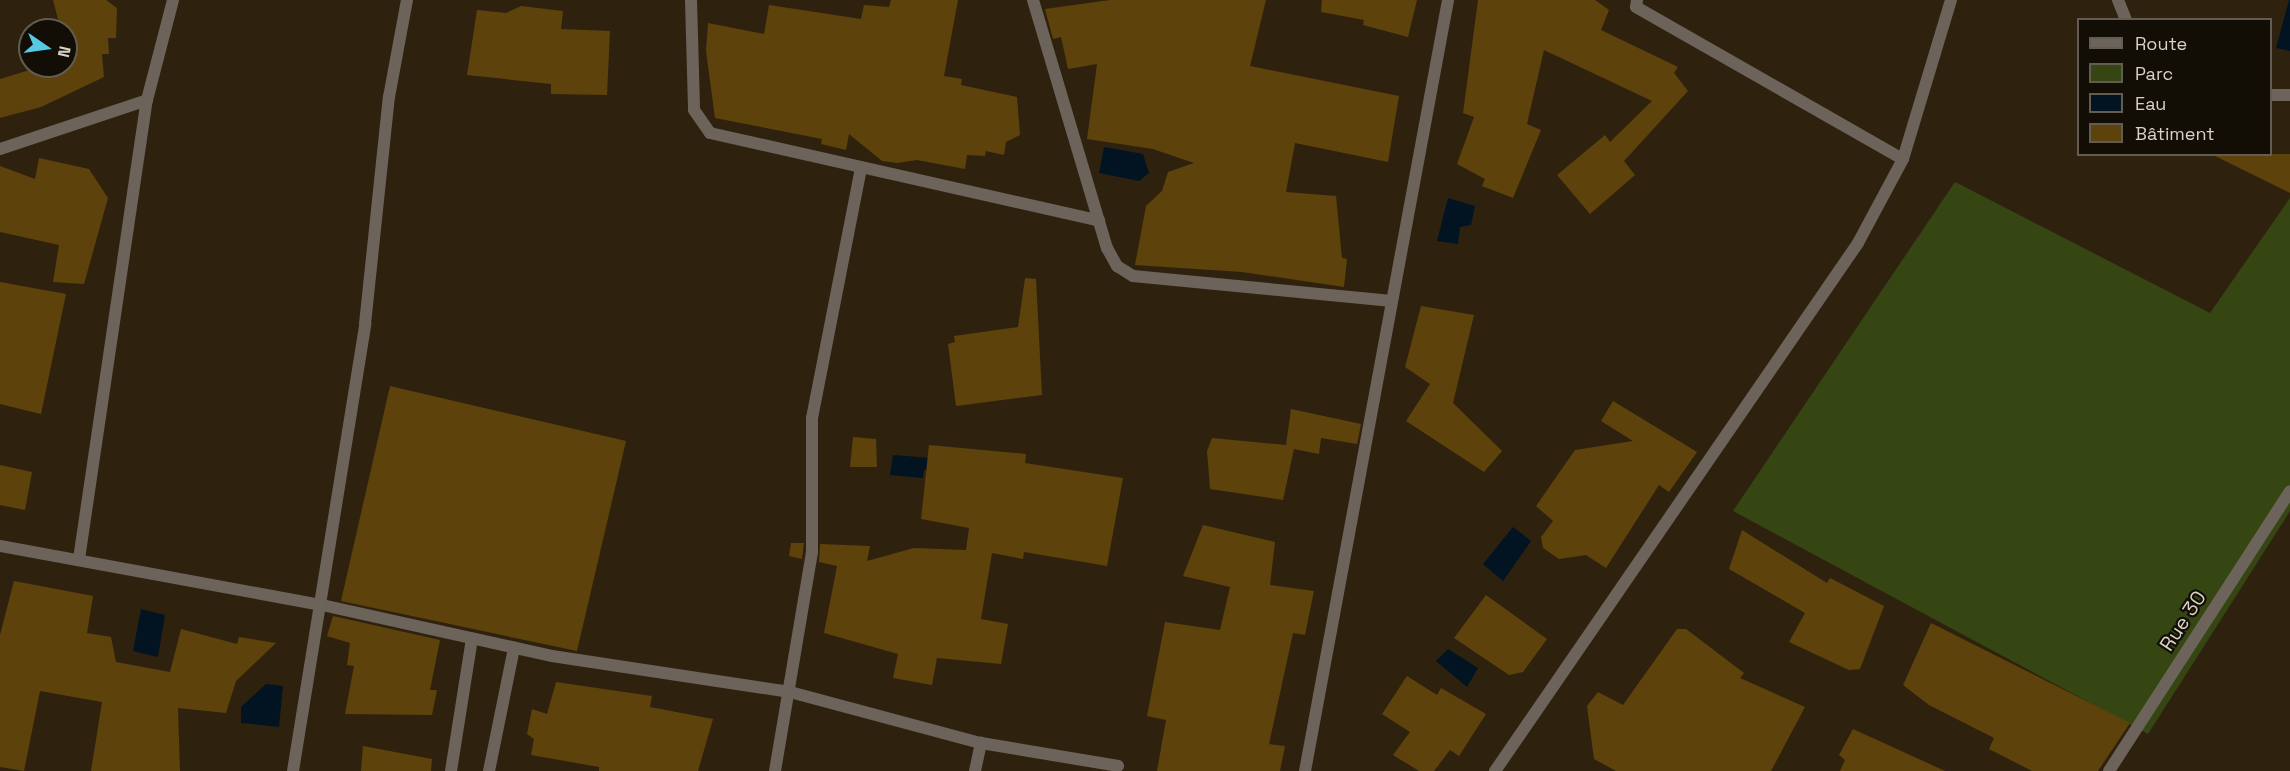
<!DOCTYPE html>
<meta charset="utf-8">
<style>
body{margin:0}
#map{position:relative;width:2290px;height:771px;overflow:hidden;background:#2e220f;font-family:"Space Grotesk",sans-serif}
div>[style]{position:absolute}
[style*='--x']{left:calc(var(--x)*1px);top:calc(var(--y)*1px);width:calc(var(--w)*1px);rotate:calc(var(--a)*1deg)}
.green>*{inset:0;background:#354613}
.water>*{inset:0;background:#021321}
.building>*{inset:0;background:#5e420b}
.service>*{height:12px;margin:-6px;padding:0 6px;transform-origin:6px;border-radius:6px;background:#6c635b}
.minor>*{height:12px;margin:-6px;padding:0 6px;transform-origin:6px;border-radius:6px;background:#6c635b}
span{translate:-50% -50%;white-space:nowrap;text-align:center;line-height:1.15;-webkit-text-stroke:4.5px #120d05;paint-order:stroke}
.street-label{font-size:20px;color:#dad2c6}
.legend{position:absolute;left:2077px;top:18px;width:195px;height:138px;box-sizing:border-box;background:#120d05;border:2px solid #625c52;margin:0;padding:8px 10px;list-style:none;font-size:18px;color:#dad2c6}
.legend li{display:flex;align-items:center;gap:12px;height:30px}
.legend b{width:30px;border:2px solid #625c52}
.north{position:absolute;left:18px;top:18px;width:60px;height:60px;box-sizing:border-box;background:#120d05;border:2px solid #625c52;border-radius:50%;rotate:103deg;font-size:16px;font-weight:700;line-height:24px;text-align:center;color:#dad2c6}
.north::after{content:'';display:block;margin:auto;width:21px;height:27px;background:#57c9e2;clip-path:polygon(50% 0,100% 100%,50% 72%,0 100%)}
</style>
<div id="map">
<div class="green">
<i style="clip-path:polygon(1955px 182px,2210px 313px,2290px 198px,2290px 511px,2148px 734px,1733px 511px)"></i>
</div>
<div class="water">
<i style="clip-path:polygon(2289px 0,2290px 0,2290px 51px,2276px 48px)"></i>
<i style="clip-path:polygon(1104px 147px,1143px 154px,1149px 173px,1139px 181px,1099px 173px)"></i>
<i style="clip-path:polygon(1448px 198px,1475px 206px,1471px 225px,1460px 227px,1458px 244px,1437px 241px)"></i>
<i style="clip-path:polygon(893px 455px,931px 458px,930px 469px,924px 470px,923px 478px,890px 475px)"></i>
<i style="clip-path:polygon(1513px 527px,1531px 541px,1503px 581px,1483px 564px)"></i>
<i style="clip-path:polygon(141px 609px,165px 615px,158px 657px,133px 651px)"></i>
<i style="clip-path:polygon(1448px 649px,1478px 668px,1467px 687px,1436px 661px)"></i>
<i style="clip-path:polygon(266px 684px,283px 686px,279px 727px,241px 723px,241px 707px)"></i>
</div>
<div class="building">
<i style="clip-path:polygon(53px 0,106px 0,117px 8px,116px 38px,108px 38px,109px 54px,102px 54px,104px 77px,41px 107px,0 118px,0 79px,43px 66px,66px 66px,66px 30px,47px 30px,47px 23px,59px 23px)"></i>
<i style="clip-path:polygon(891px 0,958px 0,944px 76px,962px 79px,961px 85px,1017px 97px,1020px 135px,1006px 142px,1004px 155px,986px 151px,985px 156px,967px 155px,965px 169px,917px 160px,897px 163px,882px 161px,849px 134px,846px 150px,821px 144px,822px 139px,715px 118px,706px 51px,708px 23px,764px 34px,769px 5px,861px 19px,864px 5px,889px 7px)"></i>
<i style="clip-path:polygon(1110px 0,1266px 0,1250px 66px,1399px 96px,1388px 162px,1295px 143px,1286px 192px,1336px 196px,1342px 258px,1347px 259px,1344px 287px,1242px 272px,1135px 265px,1146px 206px,1162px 191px,1168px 172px,1194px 163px,1153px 149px,1087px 139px,1097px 64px,1068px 69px,1061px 37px,1053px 39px,1045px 9px)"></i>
<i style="clip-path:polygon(1322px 0,1417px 0,1408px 37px,1363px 25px,1364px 20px,1321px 12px)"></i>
<i style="clip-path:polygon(1478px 0,1595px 0,1609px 10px,1601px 30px,1678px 67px,1674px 73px,1688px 91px,1624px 161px,1635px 175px,1590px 214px,1557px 175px,1605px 135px,1610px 142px,1652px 101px,1544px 50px,1527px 124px,1541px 130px,1513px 198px,1482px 186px,1485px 179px,1457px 164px,1474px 117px,1463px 113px)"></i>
<i style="clip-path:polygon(521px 6px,563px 11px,561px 29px,610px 31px,607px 95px,551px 94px,551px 84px,467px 75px,477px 10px,506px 13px)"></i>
<i style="clip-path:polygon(2211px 154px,2290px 154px,2290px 193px)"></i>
<i style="clip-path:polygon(39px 158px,89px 169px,108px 198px,84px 284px,53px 282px,59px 245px,0 232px,0 166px,35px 179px)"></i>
<i style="clip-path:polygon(1025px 278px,1036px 279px,1042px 395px,956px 406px,948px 344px,955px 342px,954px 336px,1018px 327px)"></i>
<i style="clip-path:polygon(0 282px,66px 294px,41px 414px,0 404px)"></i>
<i style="clip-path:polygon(1421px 306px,1474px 315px,1453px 403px,1502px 451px,1484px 472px,1406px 421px,1430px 384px,1405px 367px)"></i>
<i style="clip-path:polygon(390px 386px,626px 441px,577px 651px,341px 601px)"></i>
<i style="clip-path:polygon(1613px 401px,1697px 452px,1669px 492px,1659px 485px,1606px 568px,1586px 555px,1559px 559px,1543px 548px,1541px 537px,1553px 521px,1536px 506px,1575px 450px,1633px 441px,1601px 421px)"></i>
<i style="clip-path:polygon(1291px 409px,1361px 424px,1357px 444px,1321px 438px,1319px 454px,1294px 449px,1283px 500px,1210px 489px,1207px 451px,1212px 438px,1286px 445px)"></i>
<i style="clip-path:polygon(853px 437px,876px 439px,877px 467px,850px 467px)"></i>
<i style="clip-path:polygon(929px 445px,1026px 454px,1025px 463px,1123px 478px,1107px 566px,1024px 552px,1023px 559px,992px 553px,981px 619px,1008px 624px,1001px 664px,937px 658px,932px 685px,893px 678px,898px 654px,824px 633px,837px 566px,819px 562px,820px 544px,870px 546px,867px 561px,914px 548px,966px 550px,969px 528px,921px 519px)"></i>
<i style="clip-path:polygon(0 465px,32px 472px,25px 510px,0 505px)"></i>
<i style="clip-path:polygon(1203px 525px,1275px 542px,1270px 585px,1314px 591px,1305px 635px,1293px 633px,1269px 744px,1285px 746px,1280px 771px,1157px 771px,1166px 720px,1147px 716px,1165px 622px,1220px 630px,1230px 587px,1183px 576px)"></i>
<i style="clip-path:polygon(1742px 530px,1827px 583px,1830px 578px,1884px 606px,1860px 669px,1849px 670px,1789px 642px,1805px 613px,1729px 569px)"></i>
<i style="clip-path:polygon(791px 543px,804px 543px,802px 559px,789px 556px)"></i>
<i style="clip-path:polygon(14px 581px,93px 596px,87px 633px,111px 637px,116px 662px,170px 672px,181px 629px,237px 644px,239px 637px,276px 643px,236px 681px,226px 713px,178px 708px,180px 771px,91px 771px,102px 702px,40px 691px,24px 771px,0 767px,0 635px)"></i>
<i style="clip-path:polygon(1486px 595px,1547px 639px,1523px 672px,1509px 675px,1454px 638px)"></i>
<i style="clip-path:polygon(333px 616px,440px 640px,430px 690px,437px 690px,432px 715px,345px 714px,354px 666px,347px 665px,350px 643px,327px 636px)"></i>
<i style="clip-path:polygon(1931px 623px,2130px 723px,2098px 771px,2032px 771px,1989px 749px,1994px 738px,1929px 705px,1903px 685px)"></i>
<i style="clip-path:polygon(1677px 629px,1686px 629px,1744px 673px,1740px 678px,1805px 707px,1771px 771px,1616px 771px,1594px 759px,1587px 706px,1598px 692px,1623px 705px)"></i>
<i style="clip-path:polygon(1407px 676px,1437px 695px,1441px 688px,1486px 714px,1459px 756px,1450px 750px,1434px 771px,1419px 771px,1393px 755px,1410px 732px,1382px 714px)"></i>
<i style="clip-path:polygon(556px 682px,652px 696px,650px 707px,713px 719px,698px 771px,599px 771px,599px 767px,531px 755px,534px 739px,527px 734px,532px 709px,547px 714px)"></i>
<i style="clip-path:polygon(1853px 729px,1945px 771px,1840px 771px,1845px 760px,1839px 755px)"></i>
<i style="clip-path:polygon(363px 746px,432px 759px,431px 771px,361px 771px)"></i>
</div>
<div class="service">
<i style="--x:2118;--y:0;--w:22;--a:68"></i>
<i style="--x:2270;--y:95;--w:20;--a:0"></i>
</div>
<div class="minor">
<i style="--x:691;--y:0;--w:110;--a:88.4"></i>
<i style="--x:694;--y:110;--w:28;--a:55"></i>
<i style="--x:710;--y:133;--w:399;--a:12.7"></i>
<i style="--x:1033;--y:0;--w:259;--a:73.4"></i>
<i style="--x:1107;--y:248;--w:21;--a:61"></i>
<i style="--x:1117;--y:266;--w:19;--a:32"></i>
<i style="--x:1133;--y:276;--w:260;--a:5.5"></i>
<i style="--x:1637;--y:0;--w:7;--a:98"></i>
<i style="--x:1636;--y:7;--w:307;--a:29.7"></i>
<i style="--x:0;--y:149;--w:155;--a:-18.4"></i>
<i style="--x:0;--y:546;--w:327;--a:10.4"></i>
<i style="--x:322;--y:605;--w:236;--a:12.5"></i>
<i style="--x:552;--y:656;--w:241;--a:8.6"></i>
<i style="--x:790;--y:692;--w:198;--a:15"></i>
<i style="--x:981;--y:743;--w:139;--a:9.5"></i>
<i style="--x:79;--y:559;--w:464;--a:-81.6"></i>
<i style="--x:147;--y:100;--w:103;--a:-75.4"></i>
<i style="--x:293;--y:771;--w:453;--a:-80.8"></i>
<i style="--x:365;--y:324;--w:228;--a:-84"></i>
<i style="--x:389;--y:97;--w:99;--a:-79.5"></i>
<i style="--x:451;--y:771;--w:134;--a:-81"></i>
<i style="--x:489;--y:771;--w:126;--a:-78.5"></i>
<i style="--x:775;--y:771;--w:222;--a:-80.4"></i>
<i style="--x:812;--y:552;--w:134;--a:-90"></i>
<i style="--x:812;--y:418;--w:255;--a:-78.9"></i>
<i style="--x:975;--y:771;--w:29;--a:-78"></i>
<i style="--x:1305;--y:771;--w:784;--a:-79.49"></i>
<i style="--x:1495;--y:771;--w:641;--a:-55.49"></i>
<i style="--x:1858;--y:243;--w:95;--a:-61.8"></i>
<i style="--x:1903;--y:159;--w:166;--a:-73.2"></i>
<i style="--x:2109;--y:771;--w:333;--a:-57.1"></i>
</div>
<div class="street-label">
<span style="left:2183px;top:621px;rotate:-57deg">Rue 30</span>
</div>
<ul class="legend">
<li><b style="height:8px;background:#6c635b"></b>Route</li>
<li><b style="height:16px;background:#354613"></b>Parc</li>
<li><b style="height:16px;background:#021321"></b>Eau</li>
<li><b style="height:16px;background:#5e420b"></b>Bâtiment</li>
</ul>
<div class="north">N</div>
</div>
